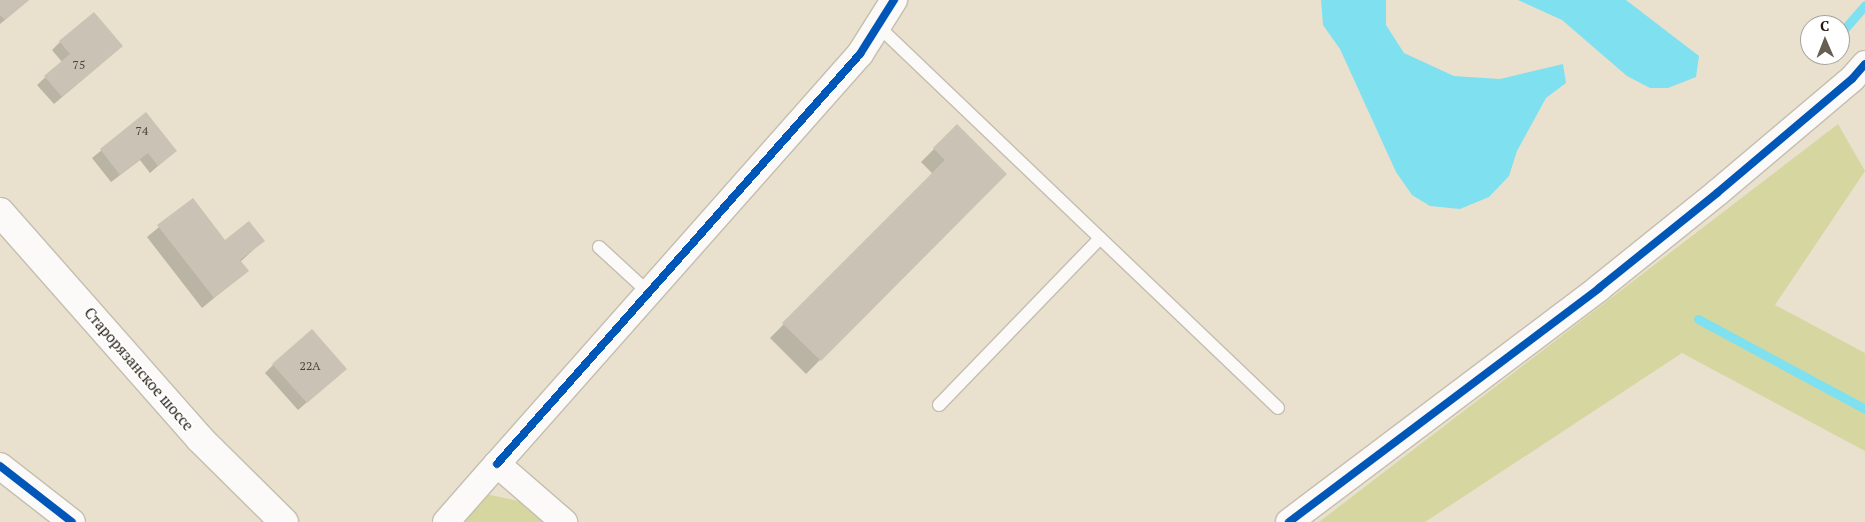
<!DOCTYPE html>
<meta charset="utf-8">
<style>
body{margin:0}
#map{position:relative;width:1865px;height:522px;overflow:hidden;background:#e9e1ce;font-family:"PT Serif",serif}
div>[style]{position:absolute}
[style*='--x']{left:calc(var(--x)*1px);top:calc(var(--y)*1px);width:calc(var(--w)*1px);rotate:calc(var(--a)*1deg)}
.green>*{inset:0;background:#d5d6a0}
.water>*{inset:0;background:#7fe0f0}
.shadow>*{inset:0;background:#0003}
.stream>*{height:9px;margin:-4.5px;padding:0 4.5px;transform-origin:4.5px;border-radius:4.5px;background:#7fe0f0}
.building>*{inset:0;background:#cac2b4}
.roads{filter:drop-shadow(1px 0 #c4beb0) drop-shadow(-1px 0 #c4beb0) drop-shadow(0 1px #c4beb0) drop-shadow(0 -1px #c4beb0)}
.lane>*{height:12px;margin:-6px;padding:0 6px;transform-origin:6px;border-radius:6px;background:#fcfaf8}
.street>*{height:26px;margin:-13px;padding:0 13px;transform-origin:13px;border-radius:13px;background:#fcfaf8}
.secondary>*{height:28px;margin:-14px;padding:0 14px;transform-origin:14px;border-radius:14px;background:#fcfaf8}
.cycleway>*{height:8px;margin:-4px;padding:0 4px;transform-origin:4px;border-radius:4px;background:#0057b8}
span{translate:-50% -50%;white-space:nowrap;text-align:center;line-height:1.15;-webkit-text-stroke:4px #fff;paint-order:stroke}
.number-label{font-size:12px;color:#4a4337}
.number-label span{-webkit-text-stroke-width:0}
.street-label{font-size:15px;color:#1f190d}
.north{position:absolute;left:1800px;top:15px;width:50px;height:50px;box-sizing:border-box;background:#fff;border:1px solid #a5a39e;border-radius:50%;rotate:359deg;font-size:14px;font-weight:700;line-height:20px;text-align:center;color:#1f190d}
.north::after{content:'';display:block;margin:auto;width:18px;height:22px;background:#665f51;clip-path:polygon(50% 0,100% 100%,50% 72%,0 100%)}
</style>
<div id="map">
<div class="green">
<i style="clip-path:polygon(1838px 124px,1865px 171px,1775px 305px,1865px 353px,1865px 451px,1682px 353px,1425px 522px,1319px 522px)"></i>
<i style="clip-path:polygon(477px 492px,523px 502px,547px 522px,455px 522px)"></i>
</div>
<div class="water">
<i style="clip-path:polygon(1321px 0,1386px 0,1386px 25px,1404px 53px,1454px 76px,1500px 79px,1563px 64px,1566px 83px,1546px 98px,1517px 151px,1509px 176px,1489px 197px,1460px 209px,1430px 206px,1412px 195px,1396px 172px,1340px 49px,1323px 25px)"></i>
<i style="clip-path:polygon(1518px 0,1626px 0,1699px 56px,1696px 77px,1668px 88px,1650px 88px,1627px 76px,1562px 20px)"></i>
</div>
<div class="shadow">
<i style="clip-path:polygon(0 0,29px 0,0 24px)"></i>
<i style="clip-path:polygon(60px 42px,113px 54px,54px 104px,37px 85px,62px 62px,52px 50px)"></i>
<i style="clip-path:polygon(146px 114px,175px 151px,150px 173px,140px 160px,111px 182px,92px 158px)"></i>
<i style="clip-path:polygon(957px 126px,1005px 174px,806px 374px,770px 338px,933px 174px,921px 162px)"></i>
<i style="clip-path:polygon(192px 200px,225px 242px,263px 241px,240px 262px,247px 271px,202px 308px,147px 237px)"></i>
<i style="clip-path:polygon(273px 365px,337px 376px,298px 410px,265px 373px)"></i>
</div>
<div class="stream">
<i style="--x:1840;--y:34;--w:38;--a:-49"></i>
<i style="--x:1819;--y:59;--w:6;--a:-45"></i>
<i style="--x:1698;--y:319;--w:190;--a:28.3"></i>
</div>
<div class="building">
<i style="clip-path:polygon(0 0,29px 0,5px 20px,0 15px)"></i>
<i style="clip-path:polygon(94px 12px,123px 46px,62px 97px,44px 76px,70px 54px,59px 41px)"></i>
<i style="clip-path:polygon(146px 112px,177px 151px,158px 166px,148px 153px,120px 175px,100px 149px)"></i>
<i style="clip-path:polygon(957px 124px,1007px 174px,821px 361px,782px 323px,945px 160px,933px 148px)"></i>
<i style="clip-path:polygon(193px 198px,225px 240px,249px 221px,265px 241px,240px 260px,249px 271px,214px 298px,157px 225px)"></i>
<i style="clip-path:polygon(312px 329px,347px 369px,307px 403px,272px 364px)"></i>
</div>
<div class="roads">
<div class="lane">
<i style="--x:878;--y:26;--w:553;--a:43.68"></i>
<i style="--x:599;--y:247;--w:67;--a:42.6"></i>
<i style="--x:939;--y:405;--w:232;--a:-46"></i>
</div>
<div class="street">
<i style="--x:497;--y:464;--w:548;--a:-48.48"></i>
<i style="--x:860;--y:54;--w:64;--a:-57.8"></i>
<i style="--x:0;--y:466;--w:91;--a:37.9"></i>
<i style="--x:446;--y:522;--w:77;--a:-48.7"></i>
<i style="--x:497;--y:464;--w:89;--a:40.9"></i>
<i style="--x:1289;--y:522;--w:388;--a:-37"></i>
<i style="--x:1599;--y:288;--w:151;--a:-38.8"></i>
<i style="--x:1717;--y:193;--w:177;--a:-40.2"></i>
<i style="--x:1852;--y:79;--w:20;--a:-49"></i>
</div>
<div class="secondary">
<i style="--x:0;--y:212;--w:303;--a:48.6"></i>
<i style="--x:200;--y:439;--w:118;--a:44.7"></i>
</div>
</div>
<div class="cycleway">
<i style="--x:497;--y:464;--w:548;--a:-48.48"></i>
<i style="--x:860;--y:54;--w:64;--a:-57.8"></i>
<i style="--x:0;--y:466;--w:91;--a:37.9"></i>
<i style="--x:1289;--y:522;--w:388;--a:-37"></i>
<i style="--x:1599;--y:288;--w:151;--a:-38.8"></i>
<i style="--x:1717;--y:193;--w:177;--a:-40.2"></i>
<i style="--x:1852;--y:79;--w:20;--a:-49"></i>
</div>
<div class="number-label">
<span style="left:79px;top:65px">75</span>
<span style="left:142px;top:131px">74</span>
<span style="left:310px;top:366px">22А</span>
</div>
<div class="street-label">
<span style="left:139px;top:369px;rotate:49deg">Старорязанское шоссе</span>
</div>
<div class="north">С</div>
</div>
